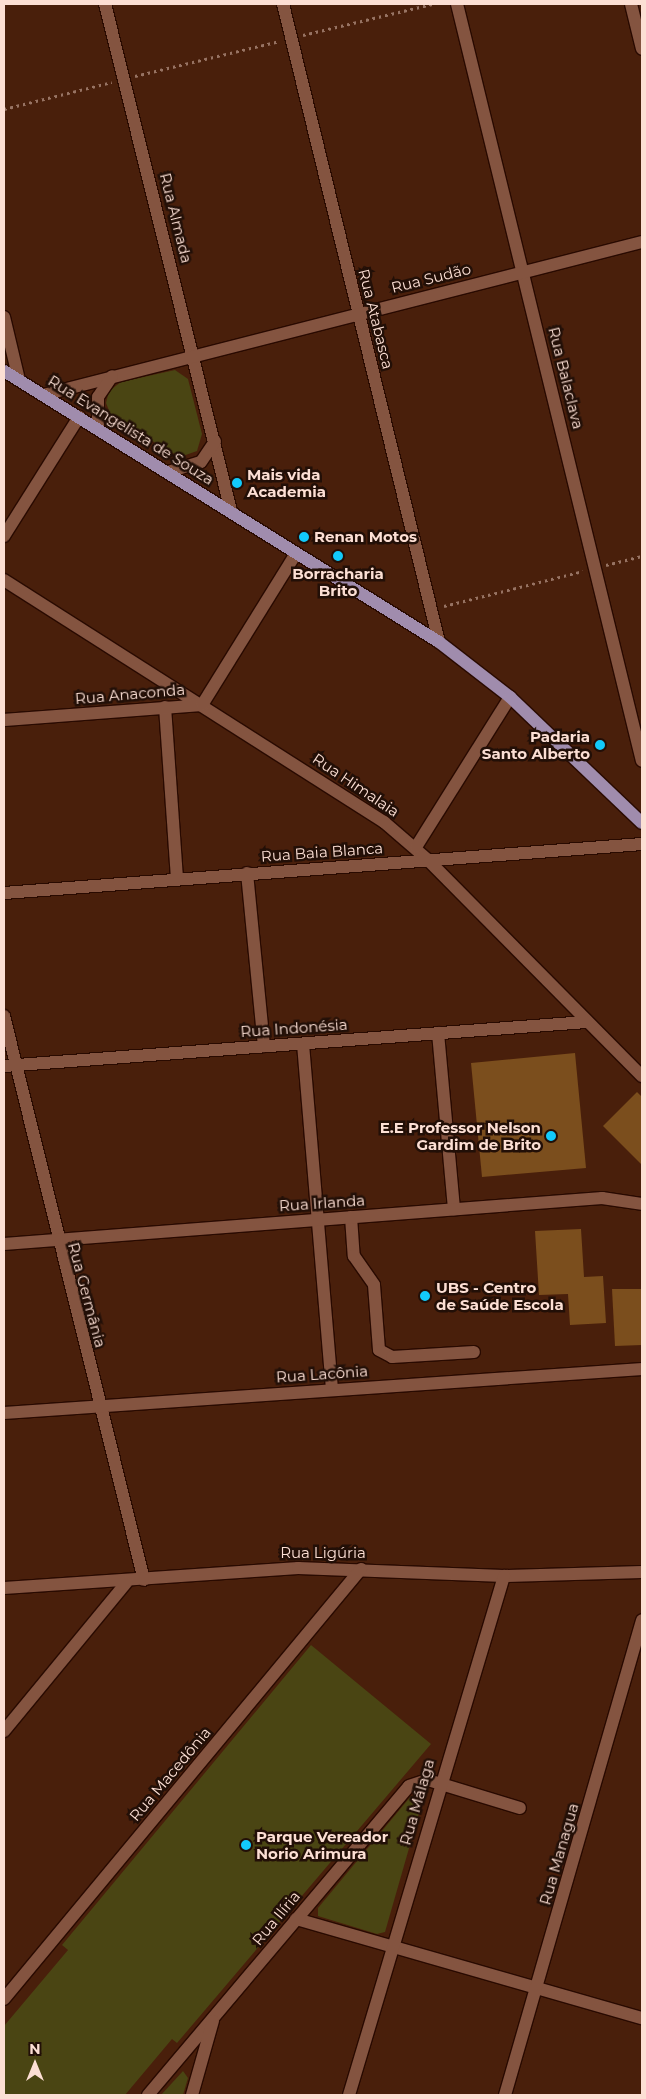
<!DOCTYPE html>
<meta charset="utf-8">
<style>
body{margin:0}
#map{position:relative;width:646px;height:2099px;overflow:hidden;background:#491f0b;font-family:Montserrat,sans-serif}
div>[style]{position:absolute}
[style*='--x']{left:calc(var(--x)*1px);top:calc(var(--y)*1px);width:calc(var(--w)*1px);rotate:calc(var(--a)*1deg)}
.green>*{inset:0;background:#4a4513}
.building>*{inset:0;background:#7b4e1d}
.path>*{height:3px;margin-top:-1.5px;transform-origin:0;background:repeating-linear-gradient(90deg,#977363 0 2.5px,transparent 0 6.5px)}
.roads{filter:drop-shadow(1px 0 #290a00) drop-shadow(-1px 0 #290a00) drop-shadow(0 1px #290a00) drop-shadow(0 -1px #290a00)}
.minor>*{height:12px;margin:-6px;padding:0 6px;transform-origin:6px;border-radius:6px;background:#845440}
.major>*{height:12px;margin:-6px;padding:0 6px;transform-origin:6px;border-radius:6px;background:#a08cad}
.dots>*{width:14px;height:14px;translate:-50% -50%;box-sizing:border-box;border:2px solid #220f07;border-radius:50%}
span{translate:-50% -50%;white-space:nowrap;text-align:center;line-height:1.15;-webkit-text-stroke:5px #220f07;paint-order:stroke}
.street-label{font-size:15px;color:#fcdfd4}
.poi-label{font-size:15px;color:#fcdfd4;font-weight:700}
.left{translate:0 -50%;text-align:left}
.right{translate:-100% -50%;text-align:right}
.frame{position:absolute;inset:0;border:5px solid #fcdfd4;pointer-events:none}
.north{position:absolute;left:10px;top:2039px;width:50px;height:50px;-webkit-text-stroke:4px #220f07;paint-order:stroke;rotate:0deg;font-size:14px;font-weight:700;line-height:20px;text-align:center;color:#fcdfd4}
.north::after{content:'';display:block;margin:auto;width:18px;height:22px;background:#fcdfd4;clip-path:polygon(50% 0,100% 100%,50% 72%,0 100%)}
</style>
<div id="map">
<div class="green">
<i style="clip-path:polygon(175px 370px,188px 379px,202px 434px,197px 451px,180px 457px,112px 418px,106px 403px,109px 391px,121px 382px)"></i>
<i style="clip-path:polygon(311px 1645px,431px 1744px,177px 2043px,172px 2039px,125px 2095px,4px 2095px,4px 2026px,68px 1950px,62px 1945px)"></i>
<i style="clip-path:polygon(418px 1795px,422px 1803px,385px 1932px,377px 1934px,318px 1916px,318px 1908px,411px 1796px)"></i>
<i style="clip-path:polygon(183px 2071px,188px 2078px,183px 2095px,161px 2095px)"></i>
</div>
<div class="building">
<i style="clip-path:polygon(575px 1053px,586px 1168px,482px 1177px,471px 1063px)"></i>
<i style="clip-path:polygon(637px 1092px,642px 1097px,642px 1165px,603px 1126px)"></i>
<i style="clip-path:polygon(581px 1229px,584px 1277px,603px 1276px,606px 1323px,570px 1325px,568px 1294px,539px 1295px,535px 1231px)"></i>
<i style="clip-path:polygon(612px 1289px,642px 1289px,642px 1345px,615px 1346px)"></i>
</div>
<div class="path">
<i style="--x:303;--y:35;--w:133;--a:-13.5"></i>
<i style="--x:135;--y:76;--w:149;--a:-13.6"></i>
<i style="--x:4;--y:109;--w:111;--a:-14"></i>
<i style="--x:606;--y:565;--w:37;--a:-14"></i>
<i style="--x:444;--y:606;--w:143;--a:-14.1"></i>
</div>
<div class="roads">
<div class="minor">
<i style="--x:105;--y:4;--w:522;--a:76.04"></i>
<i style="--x:283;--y:4;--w:657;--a:76.26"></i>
<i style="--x:457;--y:4;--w:779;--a:76.27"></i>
<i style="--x:631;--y:4;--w:46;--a:76.3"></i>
<i style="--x:4;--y:317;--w:65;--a:76.6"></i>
<i style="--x:43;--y:395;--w:618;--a:-14.33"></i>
<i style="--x:98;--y:429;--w:32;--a:-90"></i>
<i style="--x:98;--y:397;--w:25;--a:-56"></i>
<i style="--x:168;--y:472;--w:34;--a:-17"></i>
<i style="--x:201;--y:462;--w:25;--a:-56"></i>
<i style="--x:4;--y:536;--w:141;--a:-57.8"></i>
<i style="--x:4;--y:580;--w:451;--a:32.5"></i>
<i style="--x:384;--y:822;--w:58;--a:40.8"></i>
<i style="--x:428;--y:860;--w:304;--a:45.3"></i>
<i style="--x:165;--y:707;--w:172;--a:86"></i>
<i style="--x:4;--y:720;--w:199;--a:-4.3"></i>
<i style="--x:202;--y:705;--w:176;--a:-58.2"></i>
<i style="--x:416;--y:847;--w:177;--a:-57.9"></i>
<i style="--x:247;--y:873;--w:174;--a:84.4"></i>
<i style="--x:4;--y:893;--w:640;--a:-4.39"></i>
<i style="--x:4;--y:1016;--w:581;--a:76.06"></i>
<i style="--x:438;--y:1033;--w:177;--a:84.8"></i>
<i style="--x:303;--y:1044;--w:346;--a:85.2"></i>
<i style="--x:4;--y:1066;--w:585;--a:-4.32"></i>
<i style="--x:351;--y:1217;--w:39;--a:86"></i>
<i style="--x:354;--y:1256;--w:35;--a:55"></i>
<i style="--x:374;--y:1285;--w:65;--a:85.6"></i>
<i style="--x:379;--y:1350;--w:15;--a:28"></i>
<i style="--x:392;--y:1357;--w:82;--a:-3.5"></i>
<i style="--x:4;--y:1244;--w:600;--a:-4.4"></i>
<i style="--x:602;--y:1198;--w:40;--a:8.5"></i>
<i style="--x:4;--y:1413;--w:640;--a:-3.95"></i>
<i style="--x:4;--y:1588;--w:295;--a:-3.9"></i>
<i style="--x:298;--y:1568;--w:206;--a:2.2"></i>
<i style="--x:504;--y:1576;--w:138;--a:-1.7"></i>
<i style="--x:4;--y:1731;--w:192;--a:-50.5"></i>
<i style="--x:296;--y:1919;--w:360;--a:16"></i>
<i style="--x:4;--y:1999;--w:559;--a:-50.3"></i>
<i style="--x:148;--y:2095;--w:404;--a:-49.8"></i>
<i style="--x:409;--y:1786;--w:20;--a:-18"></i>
<i style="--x:428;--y:1780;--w:96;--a:16.9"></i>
<i style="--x:192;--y:2095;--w:77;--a:-74.2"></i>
<i style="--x:349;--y:2095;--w:542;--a:-73.37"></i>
<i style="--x:505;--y:2095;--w:494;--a:-73.9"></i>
</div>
<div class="major">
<i style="--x:4;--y:371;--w:513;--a:31.92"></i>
<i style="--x:439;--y:642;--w:90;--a:37.8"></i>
<i style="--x:510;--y:697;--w:182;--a:43.7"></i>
</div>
</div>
<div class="dots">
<i style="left:237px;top:483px;background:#12cafb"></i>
<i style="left:304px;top:537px;background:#12cafb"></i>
<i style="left:338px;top:556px;background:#12cafb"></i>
<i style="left:600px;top:745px;background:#12cafb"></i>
<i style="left:551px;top:1136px;background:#12cafb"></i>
<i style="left:425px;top:1296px;background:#12cafb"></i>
<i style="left:246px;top:1845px;background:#12cafb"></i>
</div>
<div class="street-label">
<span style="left:176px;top:218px;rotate:76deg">Rua Almada</span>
<span style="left:431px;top:278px;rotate:-14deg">Rua Sudão</span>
<span style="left:376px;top:319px;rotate:76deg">Rua Atabasca</span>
<span style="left:566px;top:378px;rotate:76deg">Rua Balaclava</span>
<span style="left:131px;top:430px;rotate:32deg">Rua Evangelista de Souza</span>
<span style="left:130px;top:694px;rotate:-5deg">Rua Anaconda</span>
<span style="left:356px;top:785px;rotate:34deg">Rua Himalaia</span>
<span style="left:322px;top:852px;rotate:-4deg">Rua Baia Blanca</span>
<span style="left:294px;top:1028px;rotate:-4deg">Rua Indonésia</span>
<span style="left:322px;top:1203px;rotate:-4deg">Rua Irlanda</span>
<span style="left:87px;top:1295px;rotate:75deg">Rua Germânia</span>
<span style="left:322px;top:1374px;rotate:-4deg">Rua Lacônia</span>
<span style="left:323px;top:1553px">Rua Ligúria</span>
<span style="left:170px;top:1774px;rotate:-50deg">Rua Macedônia</span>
<span style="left:417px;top:1802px;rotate:-74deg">Rua Málaga</span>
<span style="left:559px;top:1854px;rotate:-74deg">Rua Managua</span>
<span style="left:276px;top:1918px;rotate:-50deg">Rua Ilíria</span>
</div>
<div class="poi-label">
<span class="left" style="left:247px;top:483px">Mais vida<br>Academia</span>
<span class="left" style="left:314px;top:537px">Renan Motos</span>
<span style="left:338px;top:582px">Borracharia<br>Brito</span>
<span class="right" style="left:590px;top:745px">Padaria<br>Santo Alberto</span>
<span class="right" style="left:541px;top:1136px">E.E Professor Nelson<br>Gardim de Brito</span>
<span class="left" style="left:436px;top:1296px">UBS - Centro<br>de Saúde Escola</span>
<span class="left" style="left:256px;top:1845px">Parque Vereador<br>Norio Arimura</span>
</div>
<div class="frame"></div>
<div class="north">N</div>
</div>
